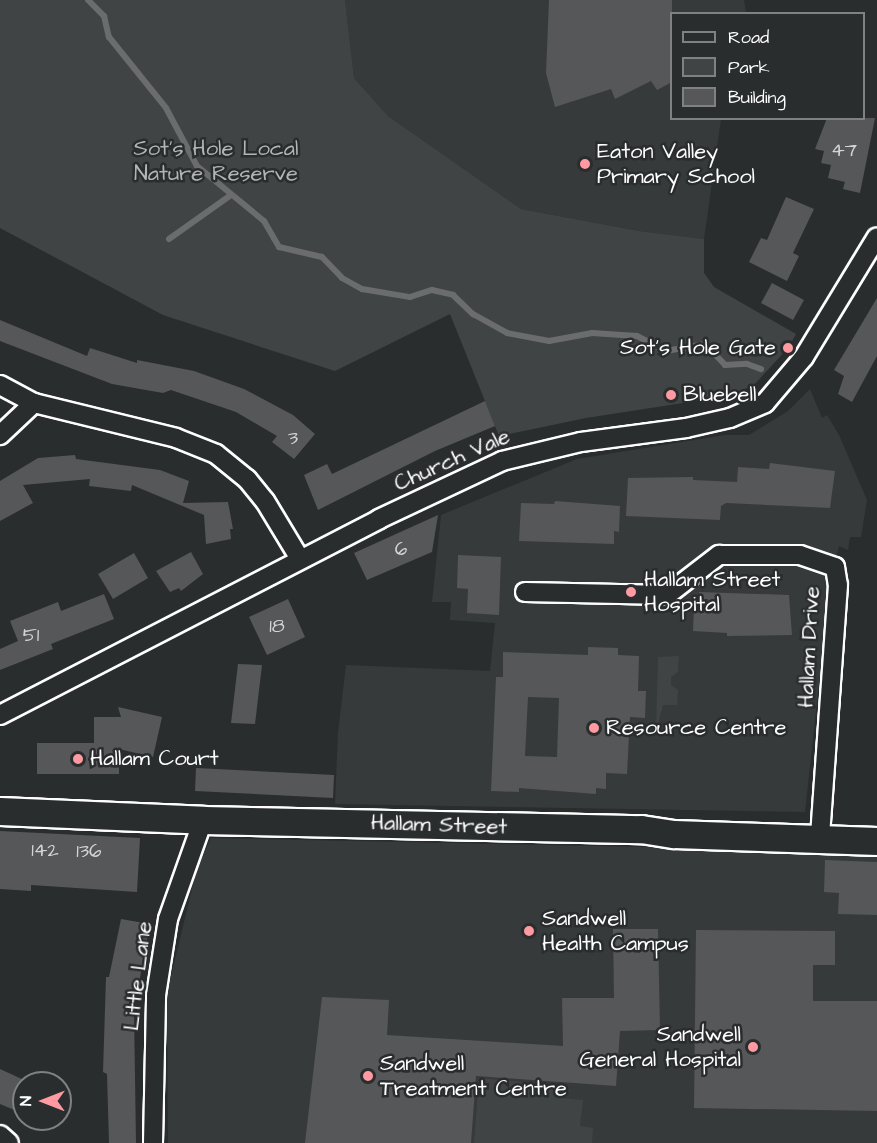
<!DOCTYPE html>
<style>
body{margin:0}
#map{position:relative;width:877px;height:1143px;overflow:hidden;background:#2a2d2e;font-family:"Architects Daughter",sans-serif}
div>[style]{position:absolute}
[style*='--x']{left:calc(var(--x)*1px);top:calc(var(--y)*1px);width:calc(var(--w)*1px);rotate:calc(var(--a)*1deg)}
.built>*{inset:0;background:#373a3b}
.green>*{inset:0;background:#414445}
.stream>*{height:6px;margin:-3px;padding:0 3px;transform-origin:3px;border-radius:3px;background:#6a6c6d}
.building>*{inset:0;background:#555758}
.roads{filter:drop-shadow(2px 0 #fff) drop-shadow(-2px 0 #fff) drop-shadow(0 2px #fff) drop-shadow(0 -2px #fff)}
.street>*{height:18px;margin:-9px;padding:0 9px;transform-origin:9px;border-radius:9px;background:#2a2d2e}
.secondary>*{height:27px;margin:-13.5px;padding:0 13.5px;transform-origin:13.5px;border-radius:13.5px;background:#2a2d2e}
.dots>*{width:16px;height:16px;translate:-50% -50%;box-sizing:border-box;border:3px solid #2a2d2e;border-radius:50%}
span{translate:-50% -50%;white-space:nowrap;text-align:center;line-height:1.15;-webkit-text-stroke:5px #2a2d2e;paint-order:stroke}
.number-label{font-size:20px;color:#d4d5d5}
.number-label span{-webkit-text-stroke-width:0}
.park-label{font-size:22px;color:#b3b4b5}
.poi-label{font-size:22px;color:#fff}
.left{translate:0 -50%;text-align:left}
.right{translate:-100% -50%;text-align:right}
.street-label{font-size:22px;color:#fff}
.legend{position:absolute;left:670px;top:12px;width:195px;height:108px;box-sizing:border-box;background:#2a2d2e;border:2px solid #7f8182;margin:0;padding:8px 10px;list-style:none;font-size:18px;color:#fff}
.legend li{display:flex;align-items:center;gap:12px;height:30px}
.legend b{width:30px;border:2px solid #7f8182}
.north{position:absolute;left:12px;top:1071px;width:60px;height:60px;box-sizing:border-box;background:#2a2d2e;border:2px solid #7f8182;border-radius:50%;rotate:270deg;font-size:16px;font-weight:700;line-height:24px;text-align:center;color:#fff}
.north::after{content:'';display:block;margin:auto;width:21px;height:27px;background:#ff9aa2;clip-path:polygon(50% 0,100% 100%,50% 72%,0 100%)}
</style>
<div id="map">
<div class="built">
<i style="clip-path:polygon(345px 0,744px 0,746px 13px,672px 14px,672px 118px,721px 119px,704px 239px,639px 231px,521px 209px,388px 116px,354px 78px)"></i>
<i style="clip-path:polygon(810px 389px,822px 418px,827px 415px,839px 435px,867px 500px,861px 537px,850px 537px,848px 550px,839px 546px,830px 583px,805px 812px,335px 804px,338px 733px,346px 665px,490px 671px,495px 623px,450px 620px,451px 602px,432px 602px,441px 515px,577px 459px,725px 435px,749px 435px,788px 411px)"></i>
<i style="clip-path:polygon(211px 838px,877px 852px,877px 1143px,168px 1143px,167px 993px,197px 868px)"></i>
</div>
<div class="green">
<i style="clip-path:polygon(0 0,345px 0,354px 78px,388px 116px,521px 209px,639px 231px,704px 239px,704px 273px,714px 287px,796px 334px,788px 348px,754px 385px,728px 396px,586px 418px,499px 436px,450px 314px,335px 371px,163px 315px,0 228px)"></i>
<i style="clip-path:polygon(679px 656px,678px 672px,671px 677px,671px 685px,678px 690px,677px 705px,663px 705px,656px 731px,658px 657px)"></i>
<i style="clip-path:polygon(479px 1078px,561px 1086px,561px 1098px,583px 1100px,580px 1126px,593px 1128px,592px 1143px,474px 1143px)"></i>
</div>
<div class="stream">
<i style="--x:88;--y:0;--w:23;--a:45"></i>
<i style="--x:104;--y:16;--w:22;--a:77"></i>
<i style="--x:109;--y:37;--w:91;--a:51.2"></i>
<i style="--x:166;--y:108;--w:66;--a:61.9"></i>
<i style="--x:197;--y:166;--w:87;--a:39.4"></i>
<i style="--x:264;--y:221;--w:30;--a:60"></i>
<i style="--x:279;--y:247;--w:44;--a:13.1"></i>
<i style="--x:322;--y:257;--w:29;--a:46"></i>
<i style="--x:342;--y:278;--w:23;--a:29"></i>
<i style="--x:362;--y:289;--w:49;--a:9.5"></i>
<i style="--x:410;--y:297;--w:23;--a:-18"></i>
<i style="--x:432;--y:290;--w:22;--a:13"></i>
<i style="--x:453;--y:295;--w:28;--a:44"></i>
<i style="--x:473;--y:314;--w:39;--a:29"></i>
<i style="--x:507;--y:333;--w:43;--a:10.8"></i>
<i style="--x:549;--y:341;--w:44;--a:-10.5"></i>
<i style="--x:592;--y:333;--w:45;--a:3.8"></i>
<i style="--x:637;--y:336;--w:33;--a:27"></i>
<i style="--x:666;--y:351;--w:40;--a:-10"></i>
<i style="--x:705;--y:344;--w:29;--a:46"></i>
<i style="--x:725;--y:365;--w:22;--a:-3"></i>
<i style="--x:747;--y:364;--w:15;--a:20"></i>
<i style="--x:169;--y:239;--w:76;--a:-35.4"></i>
</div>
<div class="building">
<i style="clip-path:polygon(549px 0,672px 0,672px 82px,657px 90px,651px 81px,615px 99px,611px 89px,555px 107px,546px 73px)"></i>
<i style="clip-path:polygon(827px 118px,875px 118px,860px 193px,843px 189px,845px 182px,828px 178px,831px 165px,821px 163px,824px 151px,815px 149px)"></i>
<i style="clip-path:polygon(786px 197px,814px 209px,793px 253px,799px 256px,787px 281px,749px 262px,761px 238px,767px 240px)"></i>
<i style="clip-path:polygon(772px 283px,804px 300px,793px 320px,761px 303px)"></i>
<i style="clip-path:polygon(877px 298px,877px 356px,852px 402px,838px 394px,844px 376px,834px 370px)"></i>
<i style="clip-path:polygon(0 320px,87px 356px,90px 348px,137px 363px,137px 360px,194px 371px,244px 389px,293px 415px,315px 434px,294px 459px,272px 442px,277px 436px,236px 412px,171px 390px,163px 393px,112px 384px,0 341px)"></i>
<i style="clip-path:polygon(485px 401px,495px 426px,435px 451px,318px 510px,304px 475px,327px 464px,332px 474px)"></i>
<i style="clip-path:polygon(75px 455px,76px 459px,160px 470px,189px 481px,183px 503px,228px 502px,233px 529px,230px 529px,231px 539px,206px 544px,204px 515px,132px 485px,131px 491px,89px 486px,90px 479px,23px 485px,33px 503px,0 521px,0 481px,38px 458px)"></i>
<i style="clip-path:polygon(770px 463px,835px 471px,830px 508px,726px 503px,721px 506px,720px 520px,626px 516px,628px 478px,693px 477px,693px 480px,737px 482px,738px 467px,769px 469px)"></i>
<i style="clip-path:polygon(555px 501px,620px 506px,619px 532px,614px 531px,614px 544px,519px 541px,521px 503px,554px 504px)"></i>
<i style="clip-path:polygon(438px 515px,432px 552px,367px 580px,354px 553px)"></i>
<i style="clip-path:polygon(191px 552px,203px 574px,181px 591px,179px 588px,170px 592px,156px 571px)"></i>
<i style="clip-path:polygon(134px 553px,148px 578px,113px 599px,98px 574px)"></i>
<i style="clip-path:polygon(458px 555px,501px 557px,499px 615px,467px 613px,468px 589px,457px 588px)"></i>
<i style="clip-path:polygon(699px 592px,789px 595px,792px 635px,727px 636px,727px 633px,693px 631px,694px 606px,699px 606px)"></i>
<i style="clip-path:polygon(104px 594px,114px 619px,51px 644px,53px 649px,0 670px,0 649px,18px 641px,10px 621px,58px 602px,61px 611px)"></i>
<i style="clip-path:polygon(288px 599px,305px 637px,267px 655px,249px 617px)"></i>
<i style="clip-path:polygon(evenodd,588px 647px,618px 648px,618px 655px,639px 656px,638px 691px,646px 691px,645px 718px,630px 717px,627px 774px,606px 773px,606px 789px,596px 788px,596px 794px,519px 788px,519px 792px,491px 791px,496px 677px,503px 677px,503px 652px,588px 655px,588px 647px,528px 697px,559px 698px,557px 757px,525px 756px,528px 697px)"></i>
<i style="clip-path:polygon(238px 664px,262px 665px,255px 724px,231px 723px)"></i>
<i style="clip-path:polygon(118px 707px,162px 717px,153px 757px,119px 749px,119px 774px,37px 774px,37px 743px,94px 743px,94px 717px,121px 717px)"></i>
<i style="clip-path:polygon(196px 768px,334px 775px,333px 798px,195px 791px)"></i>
<i style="clip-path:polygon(0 831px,140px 838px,137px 892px,31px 885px,31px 891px,0 889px)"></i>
<i style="clip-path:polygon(825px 860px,877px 862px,877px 915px,838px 914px,839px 893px,824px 892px)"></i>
<i style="clip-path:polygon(121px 919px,150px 924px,134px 1010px,136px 1143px,109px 1143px,107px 1074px,103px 1072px,106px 977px,109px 977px)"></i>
<i style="clip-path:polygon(613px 929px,658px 929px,660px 1030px,620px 1031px,616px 1086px,476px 1076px,471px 1143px,305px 1143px,322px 997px,389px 1000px,387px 1035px,563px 1046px,562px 998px,614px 998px)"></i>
<i style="clip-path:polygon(696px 930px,835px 931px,835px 965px,813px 965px,813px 1001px,877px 1001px,877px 1111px,694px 1108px)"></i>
<i style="clip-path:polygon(0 1069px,24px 1080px,24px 1114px,0 1104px)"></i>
</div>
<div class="roads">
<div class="street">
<i style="--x:0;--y:385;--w:38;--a:28"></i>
<i style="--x:34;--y:403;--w:47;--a:136.7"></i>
<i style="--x:34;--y:403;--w:146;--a:13.8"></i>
<i style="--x:176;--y:438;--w:43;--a:21.8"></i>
<i style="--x:216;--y:454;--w:40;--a:39"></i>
<i style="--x:247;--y:479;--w:28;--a:51"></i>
<i style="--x:265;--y:501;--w:68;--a:58.9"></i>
<i style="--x:525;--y:592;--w:142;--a:1.2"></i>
<i style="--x:667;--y:595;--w:66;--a:-37.6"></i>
<i style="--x:719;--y:555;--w:81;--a:0"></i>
<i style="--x:800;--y:555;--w:37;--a:19"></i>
<i style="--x:835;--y:567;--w:18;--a:81"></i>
<i style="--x:838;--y:585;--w:255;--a:94.1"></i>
<i style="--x:0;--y:715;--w:427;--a:-27.3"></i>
<i style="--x:379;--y:519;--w:136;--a:-25.2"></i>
<i style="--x:502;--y:461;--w:81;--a:-13.5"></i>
<i style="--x:581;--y:442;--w:106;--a:-7.6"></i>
<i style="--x:686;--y:428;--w:45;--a:-12.8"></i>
<i style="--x:730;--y:418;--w:38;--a:-23"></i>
<i style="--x:765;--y:403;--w:60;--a:-49.7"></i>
<i style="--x:804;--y:357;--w:140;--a:-58.7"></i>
<i style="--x:0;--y:1135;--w:12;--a:42"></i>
<i style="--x:153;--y:1143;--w:148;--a:-88.8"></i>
<i style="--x:156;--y:995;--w:77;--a:-81"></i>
<i style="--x:168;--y:919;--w:105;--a:-70.5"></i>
</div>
<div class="secondary">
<i style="--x:0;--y:811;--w:203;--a:2.5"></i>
<i style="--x:203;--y:820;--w:438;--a:1.2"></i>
<i style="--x:641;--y:829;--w:33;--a:9"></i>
<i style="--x:674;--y:834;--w:203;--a:2"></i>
</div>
</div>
<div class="dots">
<i style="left:585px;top:164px;background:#ff9aa2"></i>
<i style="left:788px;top:348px;background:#ff9aa2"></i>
<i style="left:671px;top:395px;background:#ff9aa2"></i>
<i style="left:631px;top:592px;background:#ff9aa2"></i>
<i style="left:594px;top:728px;background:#ff9aa2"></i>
<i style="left:78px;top:759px;background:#ff9aa2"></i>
<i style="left:529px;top:931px;background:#ff9aa2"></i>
<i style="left:753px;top:1047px;background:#ff9aa2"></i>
<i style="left:368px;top:1076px;background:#ff9aa2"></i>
</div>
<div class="number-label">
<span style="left:844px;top:150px">47</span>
<span style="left:293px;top:438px">3</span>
<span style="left:401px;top:549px">6</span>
<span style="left:277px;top:626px">18</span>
<span style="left:31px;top:635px">51</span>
<span style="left:45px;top:850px">142</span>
<span style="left:89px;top:851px">136</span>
</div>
<div class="park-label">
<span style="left:216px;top:161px">Sot's Hole Local<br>Nature Reserve</span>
</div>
<div class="poi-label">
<span class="left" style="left:597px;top:164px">Eaton Valley<br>Primary School</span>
<span class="right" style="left:776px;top:348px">Sot's Hole Gate</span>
<span class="left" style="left:683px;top:395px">Bluebell</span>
<span class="left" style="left:644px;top:592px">Hallam Street<br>Hospital</span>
<span class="left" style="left:606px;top:728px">Resource Centre</span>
<span class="left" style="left:90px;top:759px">Hallam Court</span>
<span class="left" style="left:542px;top:931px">Sandwell<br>Health Campus</span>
<span class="right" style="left:741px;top:1047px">Sandwell<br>General Hospital</span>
<span class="left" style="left:380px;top:1076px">Sandwell<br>Treatment Centre</span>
</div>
<div class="street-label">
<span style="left:452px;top:460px;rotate:-24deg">Church Vale</span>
<span style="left:809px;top:647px;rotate:-87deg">Hallam Drive</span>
<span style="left:439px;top:825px;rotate:2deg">Hallam Street</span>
<span style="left:138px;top:976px;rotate:-83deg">Little Lane</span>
</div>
<ul class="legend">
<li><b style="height:8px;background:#2a2d2e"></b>Road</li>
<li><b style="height:16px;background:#414445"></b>Park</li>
<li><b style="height:16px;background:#555758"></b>Building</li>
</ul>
<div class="north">N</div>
</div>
